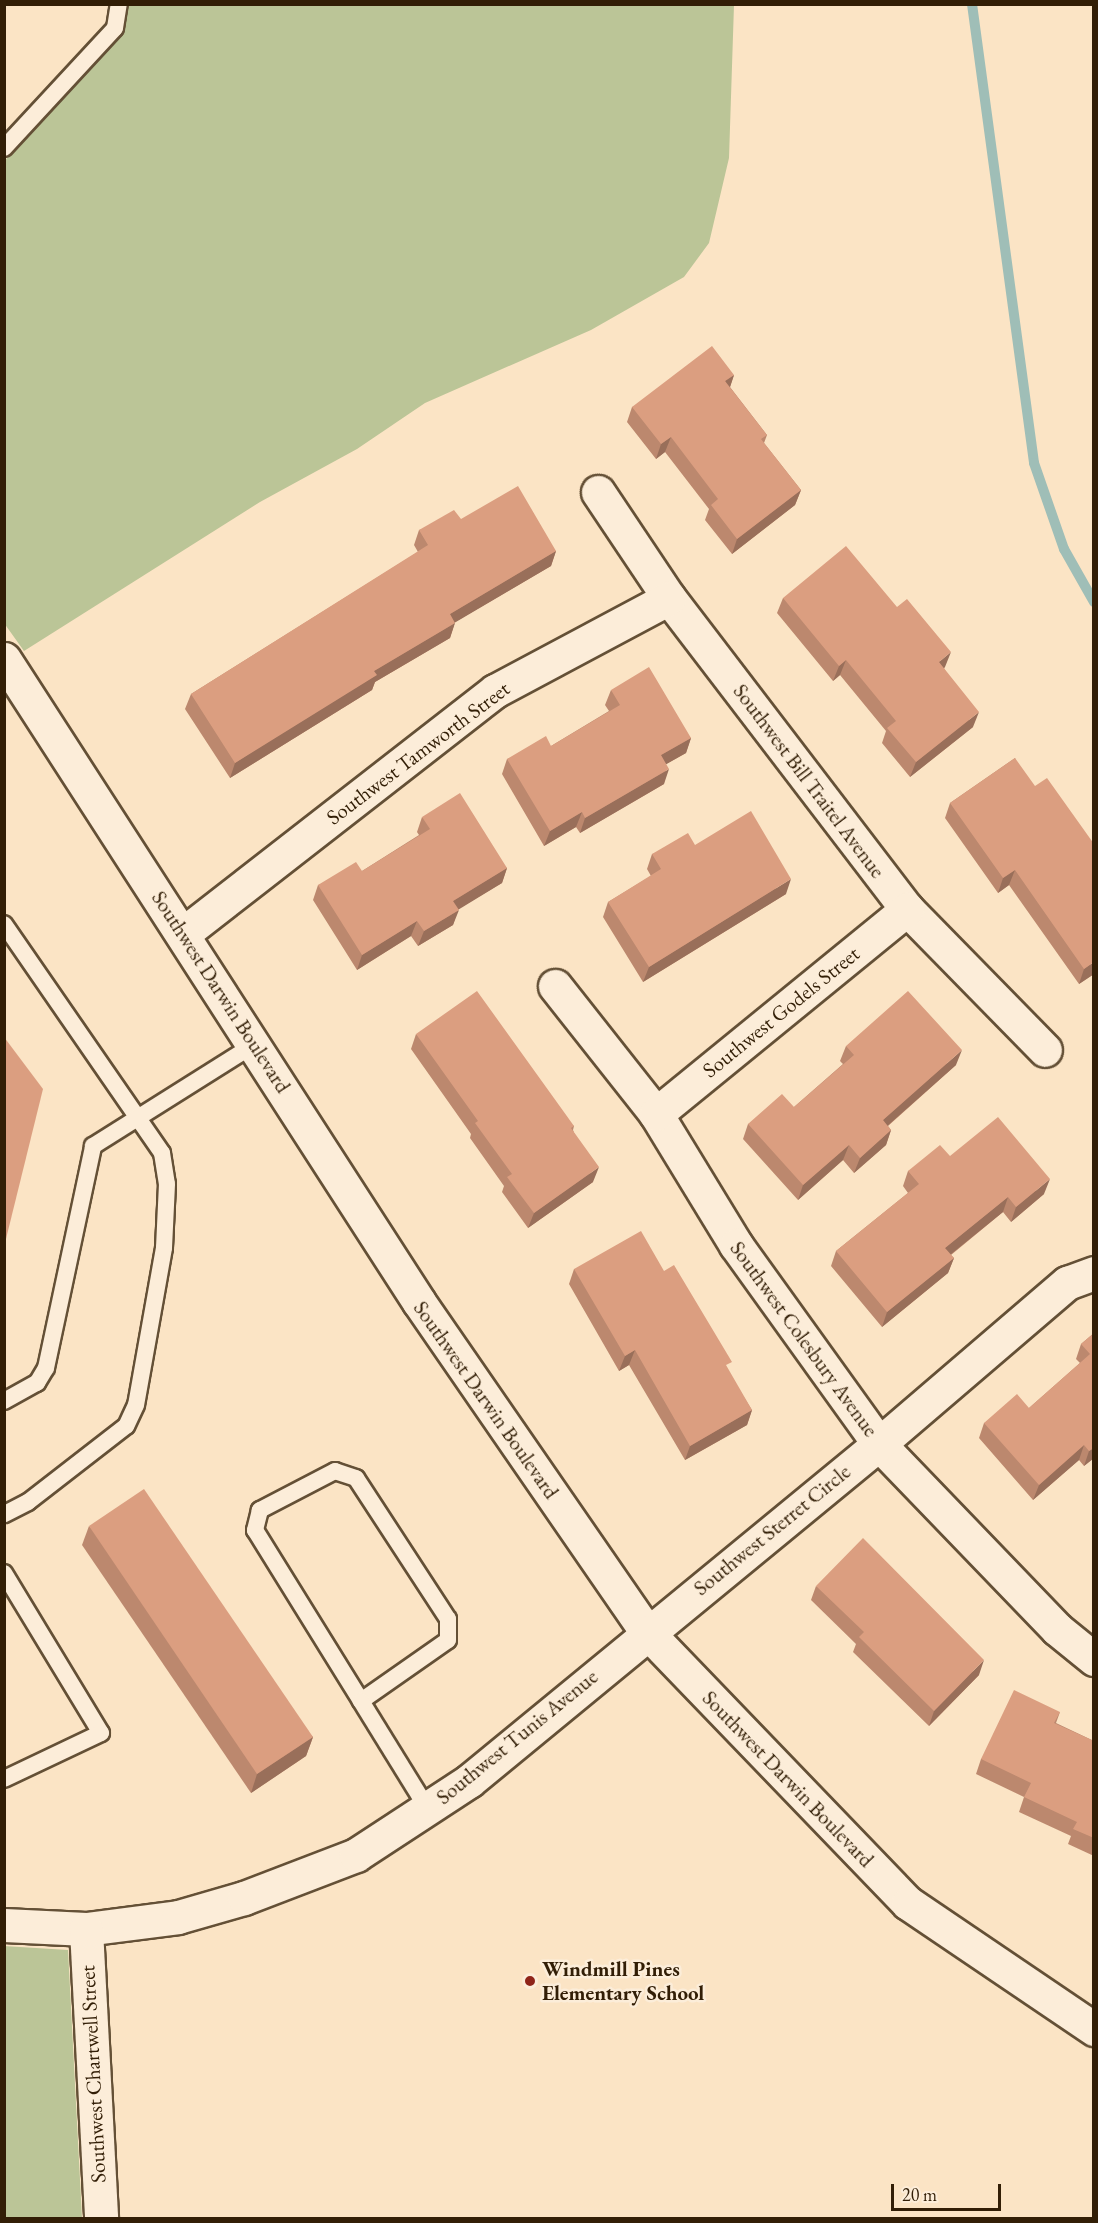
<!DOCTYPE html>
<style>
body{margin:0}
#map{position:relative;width:1098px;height:2223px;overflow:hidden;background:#fbe4c5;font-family:"EB Garamond",serif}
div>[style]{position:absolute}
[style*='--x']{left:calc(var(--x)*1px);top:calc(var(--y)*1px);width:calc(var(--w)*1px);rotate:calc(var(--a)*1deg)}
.green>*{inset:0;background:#bbc597}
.stream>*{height:10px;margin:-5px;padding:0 5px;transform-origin:5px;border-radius:5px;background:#9fbeb7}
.roads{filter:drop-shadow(2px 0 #645036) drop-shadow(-2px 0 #645036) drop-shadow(0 2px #645036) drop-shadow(0 -2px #645036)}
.service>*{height:16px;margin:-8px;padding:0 8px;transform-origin:8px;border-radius:8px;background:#fcedd9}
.minor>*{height:33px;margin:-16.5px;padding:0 16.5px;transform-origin:16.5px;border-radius:16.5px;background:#fcedd9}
.tertiary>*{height:33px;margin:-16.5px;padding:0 16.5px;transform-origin:16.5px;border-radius:16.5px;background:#fcedd9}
.wall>*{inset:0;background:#bc886e}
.shaded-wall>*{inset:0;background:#996f5a}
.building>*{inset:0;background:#db9e80}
.dots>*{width:16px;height:16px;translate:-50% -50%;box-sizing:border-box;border:3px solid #fcedd9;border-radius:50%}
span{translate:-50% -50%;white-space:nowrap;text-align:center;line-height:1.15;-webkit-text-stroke:5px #fcedd9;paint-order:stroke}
.street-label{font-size:21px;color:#321e06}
.poi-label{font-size:21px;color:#321e06;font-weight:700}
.left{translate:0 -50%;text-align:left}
.frame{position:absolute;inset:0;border:6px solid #321e06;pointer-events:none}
.scale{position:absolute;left:891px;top:2184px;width:110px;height:27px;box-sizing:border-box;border:3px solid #321e06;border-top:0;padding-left:8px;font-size:18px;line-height:21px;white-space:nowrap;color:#321e06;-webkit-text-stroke:4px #fcedd9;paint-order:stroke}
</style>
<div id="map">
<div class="green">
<i style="clip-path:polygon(122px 5px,734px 5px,729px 158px,709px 243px,684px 277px,591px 330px,425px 403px,357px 449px,260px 502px,24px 651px,4px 623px,4px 162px)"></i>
<i style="clip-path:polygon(4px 1946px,68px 1950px,82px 2218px,5px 2218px)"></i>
</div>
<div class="stream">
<i style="--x:972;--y:4;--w:463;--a:82.3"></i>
<i style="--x:1034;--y:463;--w:91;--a:70.8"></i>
<i style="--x:1064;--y:549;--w:61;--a:60.5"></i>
</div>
<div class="roads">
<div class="service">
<i style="--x:4;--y:148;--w:163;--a:-47.2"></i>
<i style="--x:115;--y:28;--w:24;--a:-81"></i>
<i style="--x:4;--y:924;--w:278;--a:55.4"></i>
<i style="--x:162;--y:1153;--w:31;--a:81"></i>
<i style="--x:167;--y:1184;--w:64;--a:92.7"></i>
<i style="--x:164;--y:1248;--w:159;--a:100.1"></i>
<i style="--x:136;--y:1405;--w:23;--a:115"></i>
<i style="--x:126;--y:1426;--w:124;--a:142.2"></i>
<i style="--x:28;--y:1502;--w:27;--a:153"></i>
<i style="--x:4;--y:1401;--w:38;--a:-29"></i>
<i style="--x:37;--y:1383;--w:17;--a:-59"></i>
<i style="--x:46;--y:1368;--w:227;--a:-78"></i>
<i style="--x:93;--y:1146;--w:191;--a:-32.2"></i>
<i style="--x:4;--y:1573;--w:187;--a:58.8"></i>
<i style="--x:101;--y:1733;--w:107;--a:154.6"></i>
<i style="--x:361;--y:1701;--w:106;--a:-35"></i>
<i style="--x:448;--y:1640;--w:21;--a:-90"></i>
<i style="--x:448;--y:1619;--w:168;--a:-123.1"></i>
<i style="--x:356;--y:1478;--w:22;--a:-162"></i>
<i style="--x:335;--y:1471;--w:85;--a:152.5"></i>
<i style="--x:260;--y:1510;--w:21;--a:104"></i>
<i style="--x:255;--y:1530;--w:201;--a:58.2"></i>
<i style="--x:361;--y:1701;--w:126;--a:58.3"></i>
</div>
<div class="minor">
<i style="--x:598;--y:492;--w:128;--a:56.2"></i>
<i style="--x:669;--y:598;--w:392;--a:52.6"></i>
<i style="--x:907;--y:909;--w:197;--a:45.6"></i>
<i style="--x:184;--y:933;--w:394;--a:-37.9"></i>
<i style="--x:495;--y:691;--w:197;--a:-28.1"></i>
<i style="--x:555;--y:986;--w:163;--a:51.7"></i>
<i style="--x:656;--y:1114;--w:153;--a:58.6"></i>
<i style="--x:736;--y:1245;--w:245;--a:54.3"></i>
<i style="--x:879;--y:1444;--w:257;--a:46.1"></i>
<i style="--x:1057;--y:1629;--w:48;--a:39"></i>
<i style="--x:656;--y:1114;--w:324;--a:-39.2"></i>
<i style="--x:4;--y:1925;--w:82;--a:2.8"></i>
<i style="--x:86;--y:1929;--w:93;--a:-7.4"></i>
<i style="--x:178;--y:1917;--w:69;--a:-16.1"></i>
<i style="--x:244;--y:1898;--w:120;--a:-21"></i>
<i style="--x:356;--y:1855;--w:135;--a:-33.2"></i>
<i style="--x:469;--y:1781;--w:531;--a:-39.42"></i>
<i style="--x:879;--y:1444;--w:248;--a:-40.6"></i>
<i style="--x:1067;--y:1283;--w:29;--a:-20"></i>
<i style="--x:86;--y:1929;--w:289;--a:87"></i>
</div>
<div class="tertiary">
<i style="--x:4;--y:659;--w:765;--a:57.16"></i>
<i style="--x:419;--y:1302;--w:401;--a:55.4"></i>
<i style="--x:647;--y:1632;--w:376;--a:46.1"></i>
<i style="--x:908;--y:1903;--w:225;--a:34.1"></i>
</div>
</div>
<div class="wall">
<i style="clip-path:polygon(734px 375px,730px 387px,767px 435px,764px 443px,801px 490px,795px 505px,732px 554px,705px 520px,709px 509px,665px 452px,656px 459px,627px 422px,632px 407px)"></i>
<i style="clip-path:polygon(461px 519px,556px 551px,551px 566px,455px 622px,450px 638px,375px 682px,372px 690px,230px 778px,185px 709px,191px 694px,418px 552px,414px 545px,419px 530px)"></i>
<i style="clip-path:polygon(783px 598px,897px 607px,945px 667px,944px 668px,973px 727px,910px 777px,882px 743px,886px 731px,840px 675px,833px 681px,777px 613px)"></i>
<i style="clip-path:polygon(611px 690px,691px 738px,686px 753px,666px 764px,664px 784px,580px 833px,576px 827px,544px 846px,502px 774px,507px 759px,551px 746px,609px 711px,605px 705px)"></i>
<i style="clip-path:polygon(1015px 758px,1094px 974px,1079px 984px,1009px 885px,998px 893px,945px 818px,950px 803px)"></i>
<i style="clip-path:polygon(422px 817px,507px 868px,502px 883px,458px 909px,453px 925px,418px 946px,411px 936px,357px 970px,313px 900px,318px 885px,362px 871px,419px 835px,417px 832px)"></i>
<i style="clip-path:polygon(695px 845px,786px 894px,643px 982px,603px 917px,608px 902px,651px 876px,647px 869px,652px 854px)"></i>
<i style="clip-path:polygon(416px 1034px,574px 1126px,573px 1130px,593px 1182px,528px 1228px,502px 1192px,504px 1186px,470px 1138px,471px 1134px,411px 1049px)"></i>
<i style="clip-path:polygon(846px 1046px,956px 1065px,888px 1126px,891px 1130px,886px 1145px,854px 1173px,843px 1160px,798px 1200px,743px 1139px,748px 1124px,794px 1107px,843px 1064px,840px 1061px)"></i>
<i style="clip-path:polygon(950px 1156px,1044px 1194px,1011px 1222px,1003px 1212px,951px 1255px,954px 1258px,948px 1273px,882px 1327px,831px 1266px,836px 1251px,908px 1193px,903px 1186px,908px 1171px)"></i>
<i style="clip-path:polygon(574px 1269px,664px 1271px,752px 1410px,747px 1425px,685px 1460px,629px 1365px,619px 1371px,569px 1284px)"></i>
<i style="clip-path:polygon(1094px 1333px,1094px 1458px,1084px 1466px,1079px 1460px,1033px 1500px,979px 1438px,984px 1423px,1029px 1408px,1080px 1363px,1076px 1359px,1081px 1344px)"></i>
<i style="clip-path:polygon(89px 1526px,313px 1737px,306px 1756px,251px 1793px,82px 1545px)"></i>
<i style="clip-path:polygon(816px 1586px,979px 1675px,929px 1726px,853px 1652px,856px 1644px,811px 1600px)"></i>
<i style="clip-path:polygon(1060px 1712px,1056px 1723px,1094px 1741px,1094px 1856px,1068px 1844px,1071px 1836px,1019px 1812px,1024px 1797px,976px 1774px,981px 1759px)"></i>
</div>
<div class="shaded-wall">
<i style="clip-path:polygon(734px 375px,729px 390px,725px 381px)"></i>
<i style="clip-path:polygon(671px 437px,665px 452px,656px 459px,661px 444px)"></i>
<i style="clip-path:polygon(801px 490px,795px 505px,732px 554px,737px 539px)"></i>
<i style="clip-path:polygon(556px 551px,551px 566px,444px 629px,450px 614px)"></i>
<i style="clip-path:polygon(455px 623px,450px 638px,375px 682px,372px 690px,230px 778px,235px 763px,374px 671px)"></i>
<i style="clip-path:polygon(951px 652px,945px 667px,933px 677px,939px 662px)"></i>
<i style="clip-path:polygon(846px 660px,840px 675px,833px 681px,839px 666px)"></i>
<i style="clip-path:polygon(979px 712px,973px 727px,910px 777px,916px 762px)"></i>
<i style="clip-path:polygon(691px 738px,686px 753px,656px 770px,661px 755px)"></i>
<i style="clip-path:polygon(669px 769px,664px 784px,580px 833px,585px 818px)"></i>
<i style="clip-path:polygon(582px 812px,576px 827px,544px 846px,550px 831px)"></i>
<i style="clip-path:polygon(507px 868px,502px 883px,448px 916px,453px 901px)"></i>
<i style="clip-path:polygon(1015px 870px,1009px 885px,998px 893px,1003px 878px)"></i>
<i style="clip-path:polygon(791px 879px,786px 894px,643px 982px,649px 967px)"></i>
<i style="clip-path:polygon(459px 910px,453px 925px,418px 946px,424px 931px)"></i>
<i style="clip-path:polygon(417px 921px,411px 936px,357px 970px,362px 955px)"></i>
<i style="clip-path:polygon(1094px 962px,1094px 974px,1079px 984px,1084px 969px)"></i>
<i style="clip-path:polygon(962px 1050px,956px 1065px,877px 1135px,883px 1120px)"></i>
<i style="clip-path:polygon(891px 1130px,886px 1145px,854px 1173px,860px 1158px)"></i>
<i style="clip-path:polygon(849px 1145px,843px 1160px,798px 1200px,803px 1185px)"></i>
<i style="clip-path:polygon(599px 1167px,593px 1182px,528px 1228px,534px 1213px)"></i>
<i style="clip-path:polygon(1050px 1179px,1044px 1194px,1011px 1222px,1016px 1207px)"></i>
<i style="clip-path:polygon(1008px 1197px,1003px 1212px,940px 1263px,945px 1248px)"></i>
<i style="clip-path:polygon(954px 1258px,948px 1273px,882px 1327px,887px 1312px)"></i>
<i style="clip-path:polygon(635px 1350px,629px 1365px,619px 1371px,625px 1356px)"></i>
<i style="clip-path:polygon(752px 1410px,747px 1425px,685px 1460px,690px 1446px)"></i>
<i style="clip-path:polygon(1084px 1445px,1079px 1460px,1033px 1500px,1039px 1485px)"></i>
<i style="clip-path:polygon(1094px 1448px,1094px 1458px,1084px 1466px,1089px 1451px)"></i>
<i style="clip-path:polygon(984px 1660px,979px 1675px,929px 1726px,934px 1711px)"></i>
<i style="clip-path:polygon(313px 1737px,306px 1756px,251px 1793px,257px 1774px)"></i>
</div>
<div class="building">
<i style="clip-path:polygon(712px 346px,734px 375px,725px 381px,767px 435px,761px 439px,801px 490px,737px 539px,711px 505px,718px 499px,671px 437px,661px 444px,632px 407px)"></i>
<i style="clip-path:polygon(518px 486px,556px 551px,450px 614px,455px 623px,374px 671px,377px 675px,235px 763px,191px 694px,428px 545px,419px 530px,454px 510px,461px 519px)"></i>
<i style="clip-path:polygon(846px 546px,897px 607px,907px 599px,951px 652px,939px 662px,979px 712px,916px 762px,887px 728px,896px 721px,846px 660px,839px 666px,783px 598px)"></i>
<i style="clip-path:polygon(649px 667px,691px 738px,661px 755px,669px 769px,585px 818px,582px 812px,550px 831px,507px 759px,546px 736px,551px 746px,620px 705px,611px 690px)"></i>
<i style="clip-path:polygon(1015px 758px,1035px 786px,1047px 778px,1094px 844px,1094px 962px,1084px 969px,1015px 870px,1003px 878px,950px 803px)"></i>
<i style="clip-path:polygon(460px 793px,507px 868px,453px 901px,459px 910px,424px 931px,417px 921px,362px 955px,318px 885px,356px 862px,362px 871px,430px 829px,422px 817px)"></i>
<i style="clip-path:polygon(751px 811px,791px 879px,649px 967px,608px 902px,661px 869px,652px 854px,688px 833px,695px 845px)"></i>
<i style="clip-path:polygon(477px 991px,574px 1126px,571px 1128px,599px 1167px,534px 1213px,507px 1177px,512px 1174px,475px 1123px,478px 1121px,416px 1034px)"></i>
<i style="clip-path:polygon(908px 991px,962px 1050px,883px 1120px,891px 1130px,860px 1158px,849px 1145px,803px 1185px,748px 1124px,782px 1094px,794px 1107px,854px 1055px,846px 1046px)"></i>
<i style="clip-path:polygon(4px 1037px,43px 1089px,4px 1247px)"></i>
<i style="clip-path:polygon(998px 1117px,1050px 1179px,1016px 1207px,1008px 1197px,945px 1248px,954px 1258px,887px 1312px,836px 1251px,919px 1184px,908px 1171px,940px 1145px,950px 1156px)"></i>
<i style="clip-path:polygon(641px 1231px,664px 1271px,674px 1265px,732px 1362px,726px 1365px,752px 1410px,690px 1446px,635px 1350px,625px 1356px,574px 1269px)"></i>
<i style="clip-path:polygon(1094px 1333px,1094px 1448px,1089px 1451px,1084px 1445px,1039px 1485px,984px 1423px,1017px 1394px,1029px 1408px,1090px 1354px,1081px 1344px)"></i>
<i style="clip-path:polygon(144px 1489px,313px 1737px,257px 1774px,89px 1526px)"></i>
<i style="clip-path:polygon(863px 1538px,984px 1660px,934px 1711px,859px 1637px,864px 1632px,816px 1586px)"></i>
<i style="clip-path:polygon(1014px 1690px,1060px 1712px,1054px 1723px,1094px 1741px,1094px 1838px,1073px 1829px,1077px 1822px,1024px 1797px,1031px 1783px,981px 1759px)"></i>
</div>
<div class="dots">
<i style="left:530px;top:1981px;background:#8f2418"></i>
</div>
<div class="street-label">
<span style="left:418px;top:753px;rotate:-37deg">Southwest Tamworth Street</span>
<span style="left:809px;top:781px;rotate:53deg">Southwest Bill Traitel Avenue</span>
<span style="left:221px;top:992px;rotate:57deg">Southwest Darwin Boulevard</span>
<span style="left:781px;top:1012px;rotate:-39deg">Southwest Godels Street</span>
<span style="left:804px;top:1339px;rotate:54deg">Southwest Colesbury Avenue</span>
<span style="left:486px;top:1400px;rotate:55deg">Southwest Darwin Boulevard</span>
<span style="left:772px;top:1530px;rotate:-39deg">Southwest Sterret Circle</span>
<span style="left:517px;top:1737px;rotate:-39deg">Southwest Tunis Avenue</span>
<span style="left:788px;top:1779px;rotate:46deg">Southwest Darwin Boulevard</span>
<span style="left:93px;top:2074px;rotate:-93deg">Southwest Chartwell Street</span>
</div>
<div class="poi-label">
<span class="left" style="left:542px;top:1981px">Windmill Pines<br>Elementary School</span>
</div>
<div class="frame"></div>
<div class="scale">20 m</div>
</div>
